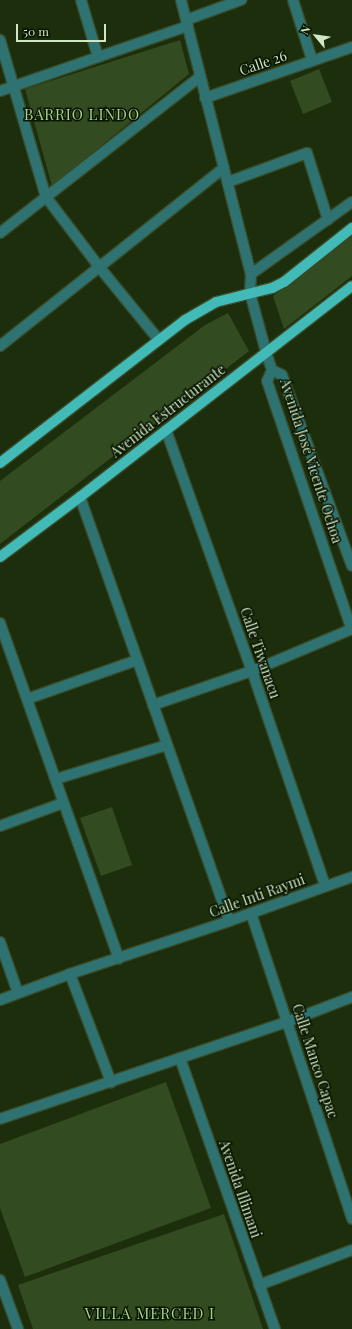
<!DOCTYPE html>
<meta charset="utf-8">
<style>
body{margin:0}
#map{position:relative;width:352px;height:1329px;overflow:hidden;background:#1c2e0b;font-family:"Playfair Display",serif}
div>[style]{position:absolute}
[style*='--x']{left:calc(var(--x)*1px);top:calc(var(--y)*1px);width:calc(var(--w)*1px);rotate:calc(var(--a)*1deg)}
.green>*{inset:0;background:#334b20}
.roads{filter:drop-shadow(1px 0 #394b28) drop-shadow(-1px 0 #394b28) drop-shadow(0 1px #394b28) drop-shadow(0 -1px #394b28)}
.minor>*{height:10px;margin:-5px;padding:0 5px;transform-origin:5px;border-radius:5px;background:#2e7371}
.major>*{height:10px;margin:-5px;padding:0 5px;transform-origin:5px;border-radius:5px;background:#42bab7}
span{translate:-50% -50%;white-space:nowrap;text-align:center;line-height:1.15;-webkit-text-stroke:3px #081500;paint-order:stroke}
.street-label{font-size:14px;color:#d1e6c3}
.neighbourhood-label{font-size:15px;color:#a9d18b;letter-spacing:1px}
.north{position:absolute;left:296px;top:16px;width:40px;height:40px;-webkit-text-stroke:3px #081500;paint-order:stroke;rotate:299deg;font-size:11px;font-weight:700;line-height:16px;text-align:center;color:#d1e6c3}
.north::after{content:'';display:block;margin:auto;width:14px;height:18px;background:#d1e6c3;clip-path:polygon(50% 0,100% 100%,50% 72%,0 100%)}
.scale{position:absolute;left:16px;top:24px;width:90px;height:18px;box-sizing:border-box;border:2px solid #d1e6c3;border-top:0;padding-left:5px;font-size:12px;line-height:14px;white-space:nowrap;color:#d1e6c3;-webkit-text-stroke:3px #081500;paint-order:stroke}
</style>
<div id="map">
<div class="green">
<i style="clip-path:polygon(180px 40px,189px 74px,52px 186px,25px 89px)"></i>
<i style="clip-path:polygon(319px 69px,332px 102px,303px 114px,290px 81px)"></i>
<i style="clip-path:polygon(352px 236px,352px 276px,284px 329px,273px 296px)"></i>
<i style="clip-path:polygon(228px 313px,249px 351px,0 544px,0 481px,205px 325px)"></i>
<i style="clip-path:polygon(112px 807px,132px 865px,101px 876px,80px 818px)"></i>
<i style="clip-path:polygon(166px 1082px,211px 1208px,25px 1277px,0 1208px,0 1144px)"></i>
<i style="clip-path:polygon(224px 1214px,263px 1329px,33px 1329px,18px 1285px)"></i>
</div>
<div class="roads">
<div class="minor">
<i style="--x:81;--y:0;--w:59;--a:73.4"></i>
<i style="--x:181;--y:0;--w:283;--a:75.7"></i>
<i style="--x:251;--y:274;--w:19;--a:93"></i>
<i style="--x:250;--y:293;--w:61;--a:74.8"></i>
<i style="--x:266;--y:352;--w:19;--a:72"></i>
<i style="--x:272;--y:370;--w:11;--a:27"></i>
<i style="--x:282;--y:375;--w:203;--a:69.9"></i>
<i style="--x:293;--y:0;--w:63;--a:72.4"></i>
<i style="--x:186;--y:20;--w:59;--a:-20"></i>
<i style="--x:0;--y:40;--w:164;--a:73.7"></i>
<i style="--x:46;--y:197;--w:89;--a:52.7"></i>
<i style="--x:100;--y:268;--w:93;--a:50.7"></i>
<i style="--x:0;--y:91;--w:199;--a:-19.1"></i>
<i style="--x:205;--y:98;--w:156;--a:-19.1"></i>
<i style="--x:228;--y:182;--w:84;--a:-20.2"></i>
<i style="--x:307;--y:153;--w:70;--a:72.6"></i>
<i style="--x:0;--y:233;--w:254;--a:-38"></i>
<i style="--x:251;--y:274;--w:124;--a:-35.5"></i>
<i style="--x:0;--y:346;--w:286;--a:-38.5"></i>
<i style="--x:272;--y:370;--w:12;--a:114"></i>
<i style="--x:267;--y:381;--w:263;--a:71.2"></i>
<i style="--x:166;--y:430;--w:256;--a:70.4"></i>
<i style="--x:252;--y:671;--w:227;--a:71.2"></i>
<i style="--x:80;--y:497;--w:449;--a:70.6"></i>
<i style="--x:0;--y:623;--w:356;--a:70.5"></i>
<i style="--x:27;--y:699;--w:117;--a:-19.5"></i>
<i style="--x:153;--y:705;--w:105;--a:-19"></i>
<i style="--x:252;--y:671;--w:108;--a:-22.8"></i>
<i style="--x:56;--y:779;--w:116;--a:-17"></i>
<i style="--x:0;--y:826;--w:67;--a:-20.1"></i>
<i style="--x:251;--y:913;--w:322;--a:71.7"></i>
<i style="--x:0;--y:942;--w:54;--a:70.6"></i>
<i style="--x:70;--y:974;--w:116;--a:69.2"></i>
<i style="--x:0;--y:1000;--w:75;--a:-20.4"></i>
<i style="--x:70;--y:974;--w:168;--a:-18.4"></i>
<i style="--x:229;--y:921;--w:131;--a:-19.7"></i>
<i style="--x:180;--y:1058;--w:287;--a:70.7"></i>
<i style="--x:0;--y:1119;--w:303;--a:-18.7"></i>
<i style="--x:287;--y:1022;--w:70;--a:-21"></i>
<i style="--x:0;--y:1280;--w:52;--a:69.8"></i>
<i style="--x:259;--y:1285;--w:99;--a:-20.6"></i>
</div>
<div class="major">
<i style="--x:0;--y:463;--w:234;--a:-37.7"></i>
<i style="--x:185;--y:320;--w:36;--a:-30"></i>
<i style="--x:216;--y:302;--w:58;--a:-14"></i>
<i style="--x:272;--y:288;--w:13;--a:-27"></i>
<i style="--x:284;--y:282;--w:87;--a:-38.5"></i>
<i style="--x:0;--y:557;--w:100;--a:-36.9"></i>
<i style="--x:80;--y:497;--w:344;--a:-37.8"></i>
</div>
</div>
<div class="street-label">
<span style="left:263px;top:63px;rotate:-19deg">Calle 26</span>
<span style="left:168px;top:411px;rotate:-38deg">Avenida Estructurante</span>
<span style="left:311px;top:461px;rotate:72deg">Avenida José Vicente Ochoa</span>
<span style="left:260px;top:653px;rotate:71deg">Calle Tiwanacu</span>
<span style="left:257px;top:896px;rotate:-20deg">Calle Inti Raymi</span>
<span style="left:315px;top:1061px;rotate:72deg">Calle Manco Capac</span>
<span style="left:240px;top:1189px;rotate:71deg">Avenida Illimani</span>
</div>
<div class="neighbourhood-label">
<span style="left:82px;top:115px">BARRIO LINDO</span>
<span style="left:150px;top:1314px">VILLA MERCED I</span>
</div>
<div class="north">N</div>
<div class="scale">50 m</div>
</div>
